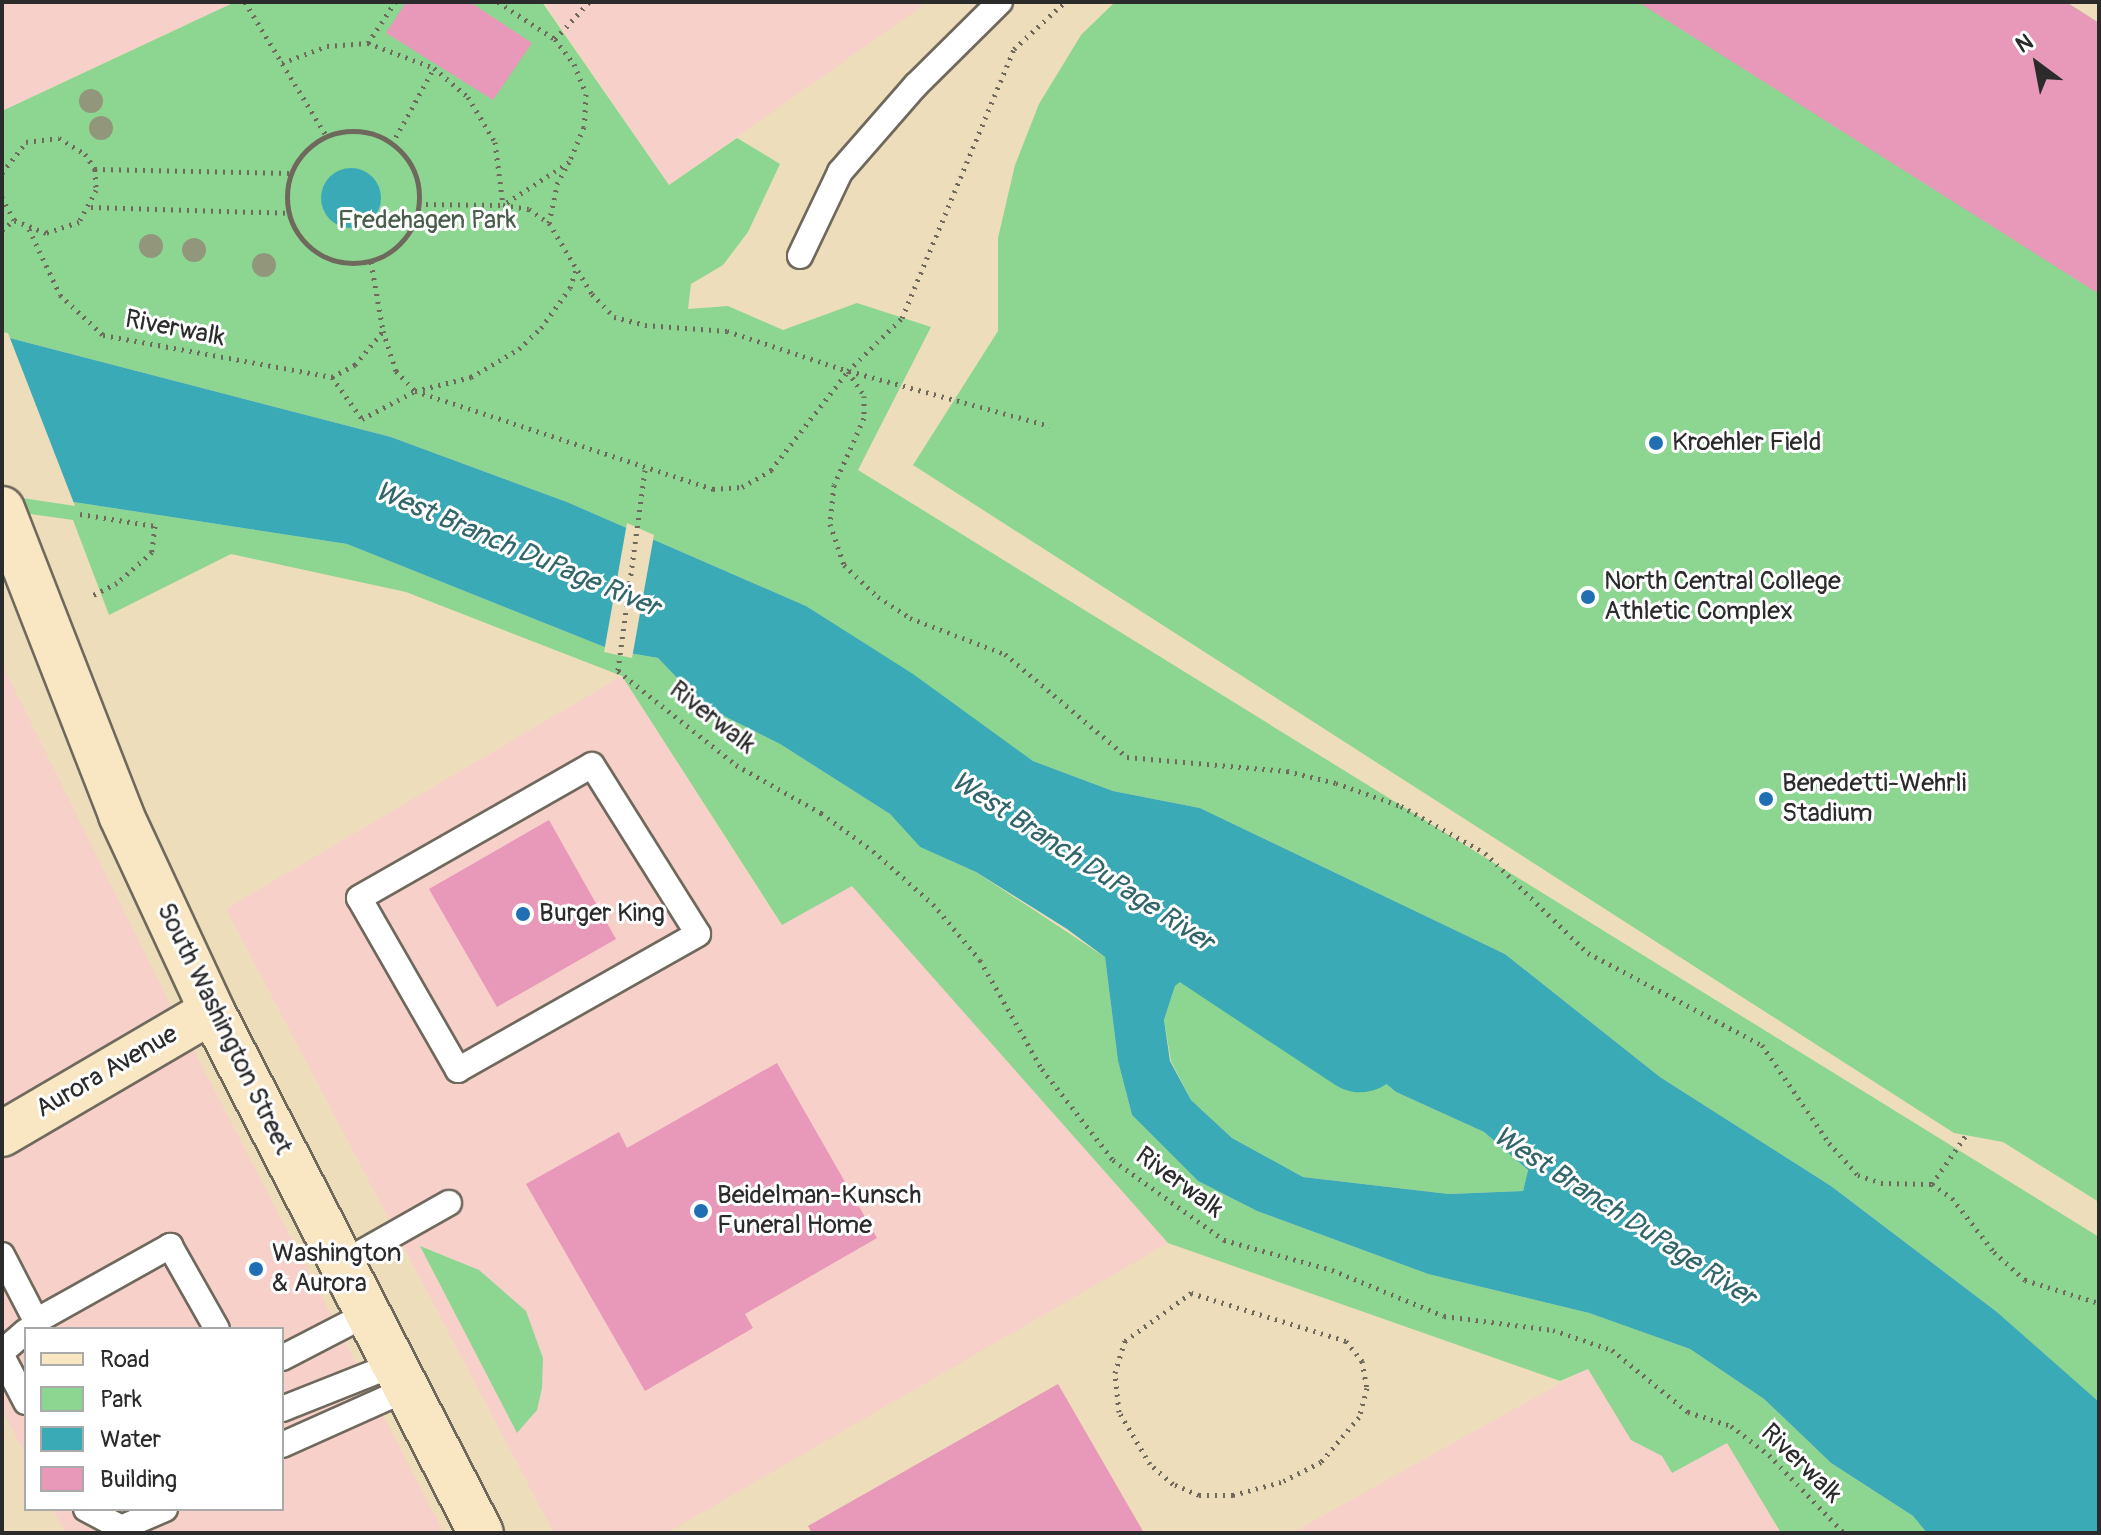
<!DOCTYPE html>
<style>
body{margin:0}
#map{position:relative;width:2101px;height:1535px;overflow:hidden;background:#edddba;font-family:Pangolin,sans-serif}
div>[style]{position:absolute}
[style*='--x']{left:calc(var(--x)*1px);top:calc(var(--y)*1px);width:calc(var(--w)*1px);rotate:calc(var(--a)*1deg)}
.built>*{inset:0;background:#f7d0ca}
.green>*{inset:0;background:#8dd691}
.water>*{inset:0;background:#3aabb6}
.round{border-radius:50%}
.pier>*{inset:0;background:#edddba}
.river>*{height:92px;margin:-46px;padding:0 46px;transform-origin:46px;border-radius:46px;background:#3aabb6}
.building>*{inset:0;background:#e898b8}
.path>*{height:5px;margin-top:-2.5px;transform-origin:0;background:repeating-linear-gradient(90deg,#6f695d 0 2px,transparent 0 8px)}
.path>.ring{margin:-2.5px;padding:0;box-sizing:content-box;background:none;border:5px solid #6f695d;border-radius:50%}
.roads{filter:drop-shadow(2px 0 #6f695d) drop-shadow(-2px 0 #6f695d) drop-shadow(0 2px #6f695d) drop-shadow(0 -2px #6f695d)}
.lane>*{height:24px;margin:-12px;padding:0 12px;transform-origin:12px;border-radius:12px;background:#fff}
.secondary>*{height:44px;margin:-22px;padding:0 22px;transform-origin:22px;border-radius:22px;background:#f9e7c3}
.trees>*{width:24px;height:24px;margin:-12px;border-radius:50%;background:#92977c}
.dots>*{width:22px;height:22px;translate:-50% -50%;box-sizing:border-box;border:4px solid #fff;border-radius:50%}
span{translate:-50% -50%;white-space:nowrap;text-align:center;line-height:1.15;-webkit-text-stroke:6px #fff;paint-order:stroke}
.park-label{font-size:26px;color:#485e4a}
.street-label{font-size:26px;color:#2b2b2b}
.poi-label{font-size:26px;color:#2b2b2b}
.left{translate:0 -50%;text-align:left}
.water-label{font-size:28px;color:#32656a;font-style:italic}
.frame{position:absolute;inset:0;border:4px solid #2b2b2b;pointer-events:none}
.legend{position:absolute;left:24px;top:1327px;width:260px;height:184px;box-sizing:border-box;background:#fff;border:2px solid #aaa;margin:0;padding:10px 14px;list-style:none;font-size:24px;color:#2b2b2b}
.legend li{display:flex;align-items:center;gap:16px;height:40px}
.legend b{width:40px;border:2px solid #aaa}
.north{position:absolute;left:1997px;top:24px;width:80px;height:80px;-webkit-text-stroke:6px #fff;paint-order:stroke;rotate:328deg;font-size:22px;font-weight:700;line-height:32px;text-align:center;color:#2b2b2b}
.north::after{content:'';display:block;margin:auto;width:28px;height:36px;background:#2b2b2b;clip-path:polygon(50% 0,100% 100%,50% 72%,0 100%)}
</style>
<div id="map">
<div class="built">
<i style="clip-path:polygon(2px 2px,235px 2px,2px 111px)"></i>
<i style="clip-path:polygon(544px 2px,928px 2px,669px 185px)"></i>
<i style="clip-path:polygon(2px 664px,179px 1022px,444px 1533px,66px 1533px,53px 1509px,282px 1509px,282px 1329px,26px 1329px,26px 1456px,2px 1410px)"></i>
<i style="clip-path:polygon(622px 676px,781px 925px,852px 885px,1168px 1243px,667px 1533px,554px 1533px,226px 909px)"></i>
<i style="clip-path:polygon(1588px 1368px,1631px 1440px,1662px 1456px,1727px 1443px,1781px 1533px,1292px 1533px)"></i>
</div>
<div class="green">
<i style="clip-path:polygon(235px 2px,542px 2px,669px 185px,737px 138px,780px 164px,748px 232px,723px 265px,691px 284px,688px 309px,728px 306px,783px 330px,857px 303px,931px 327px,858px 470px,2099px 1237px,2099px 1404px,1997px 1312px,1831px 1186px,1660px 1077px,1505px 954px,1200px 808px,1113px 791px,1033px 761px,806px 606px,567px 502px,391px 437px,2px 336px,2px 111px)"></i>
<i style="clip-path:polygon(1115px 2px,2066px 2px,2099px 23px,2099px 1202px,2003px 1142px,1954px 1133px,913px 465px,998px 331px,998px 238px,1015px 165px,1039px 104px,1081px 35px)"></i>
<i style="clip-path:polygon(2px 491px,347px 544px,612px 650px,658px 658px,704px 706px,780px 744px,890px 814px,920px 847px,976px 872px,1105px 957px,1118px 1061px,1132px 1115px,1198px 1181px,1257px 1211px,1428px 1274px,1589px 1313px,1690px 1349px,1764px 1399px,1831px 1463px,1913px 1516px,1927px 1533px,1781px 1533px,1727px 1443px,1672px 1473px,1662px 1456px,1631px 1440px,1588px 1369px,1560px 1381px,1168px 1243px,852px 886px,782px 925px,622px 676px,406px 592px,231px 554px,109px 615px,73px 520px,2px 510px)"></i>
<i style="clip-path:polygon(1218px 963px,1248px 970px,1396px 1092px,1484px 1132px,1528px 1170px,1523px 1191px,1449px 1194px,1303px 1177px,1232px 1138px,1191px 1100px,1171px 1061px,1164px 1020px,1175px 986px,1195px 970px)"></i>
<i style="clip-path:polygon(420px 1246px,479px 1270px,526px 1311px,543px 1358px,542px 1388px,537px 1410px,517px 1433px)"></i>
</div>
<div class="water">
<i class="round" style="left:321px;top:168px;width:60px;height:60px"></i>
<i style="clip-path:polygon(evenodd,2px 336px,391px 437px,567px 502px,806px 606px,913px 674px,1033px 761px,1113px 791px,1200px 808px,1505px 954px,1660px 1077px,1831px 1186px,1997px 1312px,2099px 1402px,2099px 1533px,1927px 1533px,1913px 1516px,1831px 1463px,1764px 1399px,1690px 1349px,1589px 1313px,1428px 1274px,1257px 1211px,1198px 1181px,1132px 1115px,1118px 1061px,1105px 957px,1067px 929px,976px 872px,920px 847px,890px 814px,780px 744px,704px 706px,658px 658px,612px 650px,347px 544px,2px 491px,2px 336px,1218px 963px,1248px 970px,1396px 1092px,1484px 1132px,1528px 1170px,1523px 1191px,1449px 1194px,1303px 1177px,1232px 1138px,1191px 1100px,1170px 1061px,1164px 1020px,1175px 986px,1195px 970px,1218px 963px)"></i>
</div>
<div class="pier">
<i style="clip-path:polygon(2px 332px,8px 333px,75px 506px,2px 495px)"></i>
<i style="clip-path:polygon(627px 523px,654px 535px,632px 658px,604px 652px)"></i>
</div>
<div class="river">
<i style="--x:1139;--y:900;--w:265;--a:33.5"></i>
</div>
<div class="building">
<i style="clip-path:polygon(406px 2px,470px 2px,532px 43px,493px 100px,386px 33px)"></i>
<i style="clip-path:polygon(1638px 2px,2066px 2px,2099px 23px,2099px 294px)"></i>
<i style="clip-path:polygon(549px 820px,616px 939px,497px 1007px,429px 889px)"></i>
<i style="clip-path:polygon(777px 1063px,877px 1238px,745px 1314px,753px 1328px,645px 1391px,526px 1184px,619px 1132px,627px 1148px)"></i>
<i style="clip-path:polygon(1058px 1384px,1144px 1533px,812px 1533px,808px 1526px)"></i>
</div>
<div class="path">
<i style="--x:245;--y:2;--w:158;--a:58.7"></i>
<i style="--x:498;--y:2;--w:68;--a:33"></i>
<i style="--x:555;--y:39;--w:31;--a:53"></i>
<i style="--x:574;--y:64;--w:32;--a:68"></i>
<i style="--x:586;--y:94;--w:33;--a:93"></i>
<i style="--x:584;--y:127;--w:38;--a:113"></i>
<i style="--x:555;--y:39;--w:50;--a:-47.4"></i>
<i style="--x:368;--y:43;--w:49;--a:-56.6"></i>
<i style="--x:282;--y:63;--w:48;--a:-20.7"></i>
<i style="--x:327;--y:46;--w:41;--a:-4.2"></i>
<i style="--x:368;--y:43;--w:71;--a:20.7"></i>
<i style="--x:434;--y:68;--w:45;--a:40.5"></i>
<i style="--x:468;--y:97;--w:52;--a:59"></i>
<i style="--x:495;--y:142;--w:64;--a:82.8"></i>
<i class="ring" style="left:287px;top:131px;width:127px;height:127px"></i>
<i style="--x:392;--y:144;--w:87;--a:-61.1"></i>
<i style="--x:95;--y:169;--w:195;--a:1.2"></i>
<i style="--x:2;--y:173;--w:39;--a:-52"></i>
<i style="--x:26;--y:142;--w:33;--a:-7"></i>
<i style="--x:59;--y:138;--w:31;--a:32"></i>
<i style="--x:85;--y:154;--w:18;--a:56"></i>
<i style="--x:95;--y:169;--w:21;--a:87"></i>
<i style="--x:96;--y:190;--w:36;--a:118"></i>
<i style="--x:79;--y:222;--w:35;--a:162"></i>
<i style="--x:46;--y:233;--w:35;--a:-158"></i>
<i style="--x:14;--y:220;--w:26;--a:-118"></i>
<i style="--x:418;--y:204;--w:85;--a:0.7"></i>
<i style="--x:503;--y:205;--w:26;--a:9"></i>
<i style="--x:529;--y:209;--w:24;--a:35"></i>
<i style="--x:549;--y:223;--w:40;--a:-78"></i>
<i style="--x:557;--y:184;--w:25;--a:-61"></i>
<i style="--x:569;--y:162;--w:79;--a:146.9"></i>
<i style="--x:91;--y:207;--w:197;--a:1.7"></i>
<i style="--x:549;--y:223;--w:83;--a:58.8"></i>
<i style="--x:592;--y:294;--w:32;--a:46"></i>
<i style="--x:614;--y:317;--w:32;--a:14"></i>
<i style="--x:645;--y:325;--w:82;--a:4.2"></i>
<i style="--x:727;--y:331;--w:127;--a:18.3"></i>
<i style="--x:848;--y:371;--w:76;--a:-44.5"></i>
<i style="--x:902;--y:318;--w:291;--a:-67.4"></i>
<i style="--x:1014;--y:49;--w:69;--a:-42.7"></i>
<i style="--x:29;--y:229;--w:73;--a:64.8"></i>
<i style="--x:60;--y:295;--w:59;--a:42.9"></i>
<i style="--x:103;--y:335;--w:233;--a:10.4"></i>
<i style="--x:332;--y:377;--w:52;--a:54.5"></i>
<i style="--x:362;--y:419;--w:60;--a:-27.8"></i>
<i style="--x:415;--y:391;--w:314;--a:18.2"></i>
<i style="--x:713;--y:489;--w:29;--a:-4"></i>
<i style="--x:742;--y:487;--w:34;--a:-30"></i>
<i style="--x:771;--y:470;--w:125;--a:-52.1"></i>
<i style="--x:2;--y:230;--w:16;--a:-40"></i>
<i style="--x:371;--y:262;--w:70;--a:80.1"></i>
<i style="--x:848;--y:371;--w:30;--a:57"></i>
<i style="--x:864;--y:396;--w:22;--a:90"></i>
<i style="--x:864;--y:418;--w:73;--a:114.1"></i>
<i style="--x:834;--y:485;--w:39;--a:96"></i>
<i style="--x:830;--y:524;--w:43;--a:71.1"></i>
<i style="--x:844;--y:565;--w:47;--a:43.3"></i>
<i style="--x:878;--y:597;--w:38;--a:33"></i>
<i style="--x:910;--y:618;--w:102;--a:20.8"></i>
<i style="--x:1005;--y:654;--w:160;--a:40.2"></i>
<i style="--x:1127;--y:757;--w:161;--a:5"></i>
<i style="--x:1287;--y:771;--w:50;--a:13.8"></i>
<i style="--x:1336;--y:783;--w:69;--a:19.5"></i>
<i style="--x:1401;--y:806;--w:96;--a:29.2"></i>
<i style="--x:1485;--y:853;--w:144;--a:44.2"></i>
<i style="--x:1588;--y:953;--w:197;--a:27.9"></i>
<i style="--x:1762;--y:1045;--w:119;--a:55.6"></i>
<i style="--x:1829;--y:1143;--w:43;--a:47.8"></i>
<i style="--x:1858;--y:1175;--w:24;--a:19"></i>
<i style="--x:1881;--y:1183;--w:51;--a:1.1"></i>
<i style="--x:1932;--y:1184;--w:60;--a:-55.2"></i>
<i style="--x:849;--y:371;--w:208;--a:15.3"></i>
<i style="--x:332;--y:377;--w:26;--a:-28"></i>
<i style="--x:355;--y:365;--w:44;--a:-50.5"></i>
<i style="--x:383;--y:331;--w:42;--a:72"></i>
<i style="--x:396;--y:371;--w:28;--a:46"></i>
<i style="--x:415;--y:391;--w:58;--a:-14"></i>
<i style="--x:471;--y:377;--w:56;--a:-30.3"></i>
<i style="--x:519;--y:349;--w:30;--a:-44"></i>
<i style="--x:541;--y:328;--w:49;--a:-54.1"></i>
<i style="--x:570;--y:288;--w:19;--a:-72"></i>
<i style="--x:645;--y:470;--w:203;--a:97.7"></i>
<i style="--x:618;--y:671;--w:151;--a:38.5"></i>
<i style="--x:736;--y:765;--w:98;--a:29.5"></i>
<i style="--x:821;--y:813;--w:64;--a:36.2"></i>
<i style="--x:873;--y:851;--w:80;--a:41.5"></i>
<i style="--x:933;--y:904;--w:73;--a:50"></i>
<i style="--x:980;--y:960;--w:125;--a:60.4"></i>
<i style="--x:1042;--y:1069;--w:115;--a:52"></i>
<i style="--x:1113;--y:1160;--w:137;--a:35.8"></i>
<i style="--x:1224;--y:1240;--w:112;--a:15.5"></i>
<i style="--x:1332;--y:1270;--w:121;--a:22.3"></i>
<i style="--x:1444;--y:1316;--w:110;--a:7.3"></i>
<i style="--x:1553;--y:1330;--w:62;--a:18.7"></i>
<i style="--x:1612;--y:1350;--w:98;--a:39.2"></i>
<i style="--x:1688;--y:1412;--w:45;--a:18"></i>
<i style="--x:1731;--y:1426;--w:48;--a:37.3"></i>
<i style="--x:1769;--y:1455;--w:108;--a:46.1"></i>
<i style="--x:80;--y:514;--w:76;--a:9.1"></i>
<i style="--x:155;--y:526;--w:26;--a:97"></i>
<i style="--x:152;--y:552;--w:47;--a:138.5"></i>
<i style="--x:117;--y:583;--w:27;--a:153"></i>
<i style="--x:1932;--y:1184;--w:24;--a:35"></i>
<i style="--x:1952;--y:1198;--w:68;--a:52.1"></i>
<i style="--x:1994;--y:1252;--w:42;--a:42.1"></i>
<i style="--x:2025;--y:1280;--w:77;--a:17.3"></i>
<i style="--x:1191;--y:1293;--w:162;--a:17.2"></i>
<i style="--x:1346;--y:1341;--w:26;--a:51"></i>
<i style="--x:1362;--y:1361;--w:27;--a:80"></i>
<i style="--x:1367;--y:1388;--w:30;--a:105"></i>
<i style="--x:1359;--y:1417;--w:59;--a:130.2"></i>
<i style="--x:1321;--y:1462;--w:45;--a:153.4"></i>
<i style="--x:1281;--y:1482;--w:50;--a:164.8"></i>
<i style="--x:1233;--y:1495;--w:34;--a:180"></i>
<i style="--x:1199;--y:1495;--w:28;--a:-157"></i>
<i style="--x:1173;--y:1484;--w:30;--a:-139"></i>
<i style="--x:1150;--y:1464;--w:61;--a:-120.8"></i>
<i style="--x:1119;--y:1412;--w:39;--a:-96"></i>
<i style="--x:1115;--y:1373;--w:34;--a:-73"></i>
<i style="--x:1125;--y:1341;--w:82;--a:-36"></i>
</div>
<div class="roads">
<div class="lane">
<i style="--x:800;--y:256;--w:93;--a:-64.5"></i>
<i style="--x:840;--y:172;--w:116;--a:-48.9"></i>
<i style="--x:916;--y:85;--w:118;--a:-44.7"></i>
<i style="--x:592;--y:765;--w:199;--a:57.9"></i>
<i style="--x:698;--y:934;--w:276;--a:150.5"></i>
<i style="--x:458;--y:1070;--w:198;--a:-119.9"></i>
<i style="--x:359;--y:898;--w:268;--a:-29.7"></i>
<i style="--x:2;--y:1255;--w:74;--a:62.7"></i>
<i style="--x:36;--y:1321;--w:154;--a:-29.2"></i>
<i style="--x:170;--y:1246;--w:95;--a:60.5"></i>
<i style="--x:341;--y:1264;--w:124;--a:-29.5"></i>
<i style="--x:2;--y:1352;--w:32;--a:-41"></i>
<i style="--x:2;--y:1356;--w:52;--a:62.4"></i>
<i style="--x:282;--y:1358;--w:96;--a:-27.4"></i>
<i style="--x:282;--y:1409;--w:119;--a:-21.6"></i>
<i style="--x:282;--y:1445;--w:135;--a:-24.1"></i>
<i style="--x:86;--y:1509;--w:40;--a:28"></i>
<i style="--x:121;--y:1528;--w:48;--a:-23.4"></i>
</div>
<div class="secondary">
<i style="--x:2;--y:509;--w:328;--a:68.7"></i>
<i style="--x:121;--y:815;--w:216;--a:65.1"></i>
<i style="--x:212;--y:1011;--w:587;--a:62.74"></i>
<i style="--x:2;--y:1134;--w:243;--a:-30.4"></i>
</div>
</div>
<div class="trees">
<i style="left:91px;top:101px"></i>
<i style="left:101px;top:128px"></i>
<i style="left:151px;top:246px"></i>
<i style="left:194px;top:250px"></i>
<i style="left:264px;top:265px"></i>
</div>
<div class="dots">
<i style="left:1656px;top:443px;background:#1f6fb2"></i>
<i style="left:1588px;top:597px;background:#1f6fb2"></i>
<i style="left:1766px;top:799px;background:#1f6fb2"></i>
<i style="left:523px;top:914px;background:#1f6fb2"></i>
<i style="left:701px;top:1211px;background:#1f6fb2"></i>
<i style="left:256px;top:1269px;background:#1f6fb2"></i>
</div>
<div class="park-label">
<span style="left:427px;top:221px">Fredehagen Park</span>
</div>
<div class="street-label">
<span style="left:175px;top:329px;rotate:11deg">Riverwalk</span>
<span style="left:712px;top:718px;rotate:38deg">Riverwalk</span>
<span style="left:224px;top:1029px;rotate:64deg">South Washington Street</span>
<span style="left:107px;top:1072px;rotate:-30deg">Aurora Avenue</span>
<span style="left:1179px;top:1183px;rotate:36deg">Riverwalk</span>
<span style="left:1801px;top:1464px;rotate:44deg">Riverwalk</span>
</div>
<div class="poi-label">
<span class="left" style="left:1672px;top:443px">Kroehler Field</span>
<span class="left" style="left:1604px;top:597px">North Central College<br>Athletic Complex</span>
<span class="left" style="left:1782px;top:799px">Benedetti-Wehrli<br>Stadium</span>
<span class="left" style="left:539px;top:914px">Burger King</span>
<span class="left" style="left:717px;top:1211px">Beidelman-Kunsch<br>Funeral Home</span>
<span class="left" style="left:272px;top:1269px">Washington<br>&amp; Aurora</span>
</div>
<div class="water-label">
<span style="left:517px;top:550px;rotate:23deg">West Branch DuPage River</span>
<span style="left:1082px;top:862px;rotate:33deg">West Branch DuPage River</span>
<span style="left:1624px;top:1217px;rotate:33deg">West Branch DuPage River</span>
</div>
<div class="frame"></div>
<ul class="legend">
<li><b style="height:10px;background:#f9e7c3"></b>Road</li>
<li><b style="height:22px;background:#8dd691"></b>Park</li>
<li><b style="height:22px;background:#3aabb6"></b>Water</li>
<li><b style="height:22px;background:#e898b8"></b>Building</li>
</ul>
<div class="north">N</div>
</div>
